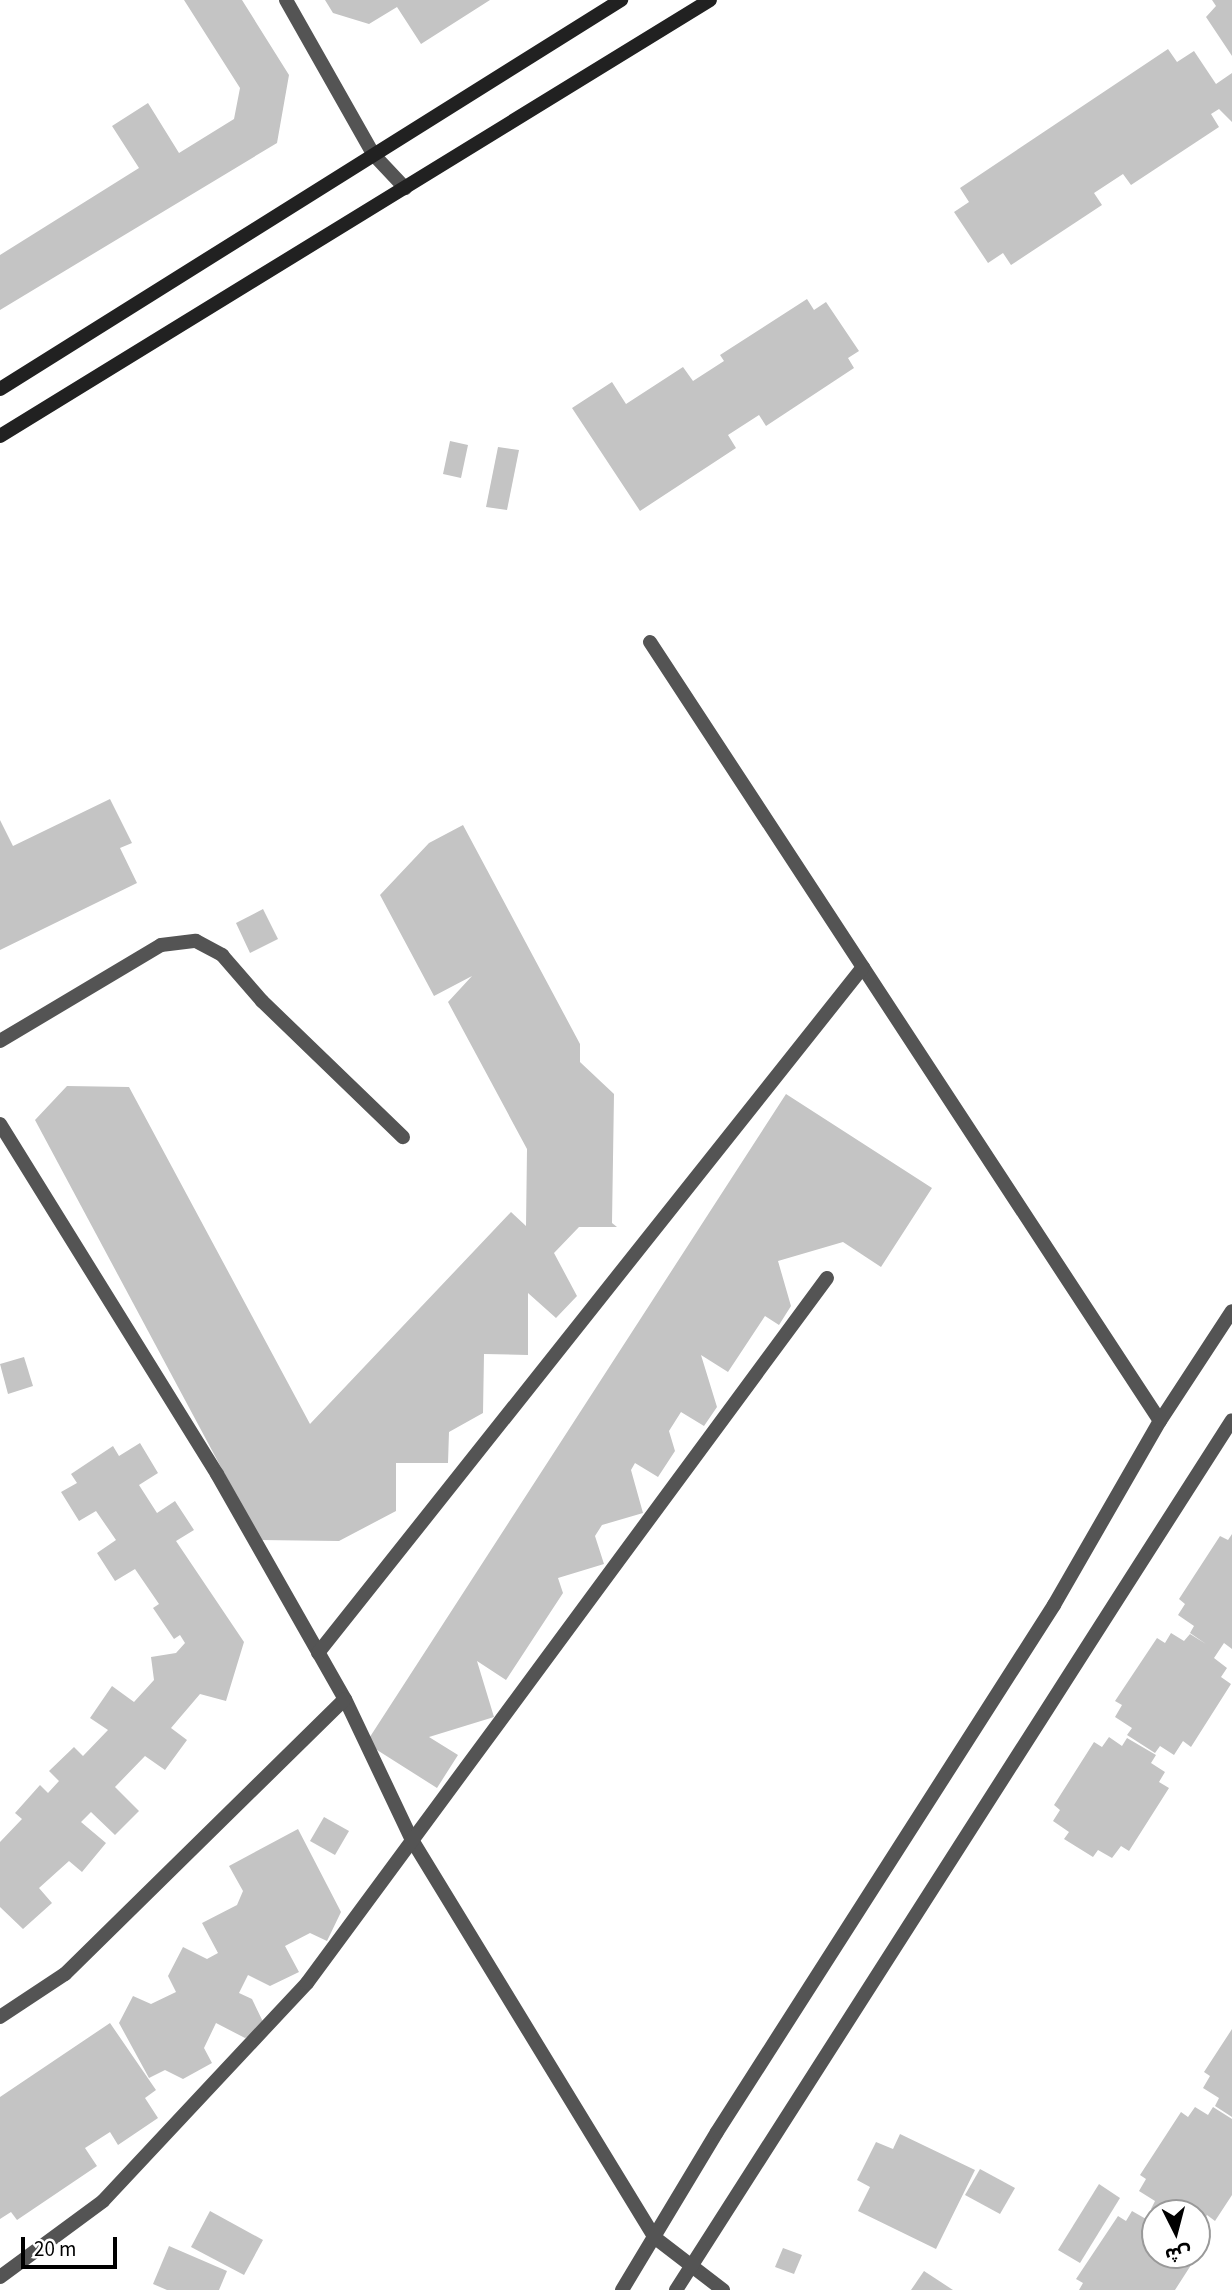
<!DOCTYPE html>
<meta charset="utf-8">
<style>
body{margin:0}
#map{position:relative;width:1232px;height:2290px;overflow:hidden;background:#fff;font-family:"Source Sans 3","Noto Sans Arabic",sans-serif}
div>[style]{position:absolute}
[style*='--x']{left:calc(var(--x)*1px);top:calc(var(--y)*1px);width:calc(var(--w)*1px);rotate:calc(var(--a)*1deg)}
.building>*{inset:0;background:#c4c4c4}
.minor>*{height:14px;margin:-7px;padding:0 7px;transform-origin:7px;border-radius:7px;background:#545454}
.tertiary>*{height:14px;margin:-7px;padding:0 7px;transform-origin:7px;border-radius:7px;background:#545454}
.secondary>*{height:14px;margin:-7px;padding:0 7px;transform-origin:7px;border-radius:7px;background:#212121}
span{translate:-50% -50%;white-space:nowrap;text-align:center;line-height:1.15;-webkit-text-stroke:6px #fff;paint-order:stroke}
.north{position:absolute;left:1141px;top:2199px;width:70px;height:70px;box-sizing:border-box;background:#fff;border:2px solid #999;border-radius:50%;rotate:174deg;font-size:19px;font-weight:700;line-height:28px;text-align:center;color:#000}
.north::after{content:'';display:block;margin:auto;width:24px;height:32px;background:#000;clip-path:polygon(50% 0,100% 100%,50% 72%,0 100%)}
.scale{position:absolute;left:21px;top:2237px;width:96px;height:32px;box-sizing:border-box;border:4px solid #000;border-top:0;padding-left:9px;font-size:21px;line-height:24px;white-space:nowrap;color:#000;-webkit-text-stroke:5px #fff;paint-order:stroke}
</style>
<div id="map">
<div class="building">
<i style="clip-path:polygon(184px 0,242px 0,289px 75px,277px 143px,0 310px,0 255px,139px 168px,112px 126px,148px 103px,179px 153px,234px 119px,240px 88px)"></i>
<i style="clip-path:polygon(325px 0,490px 0,421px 44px,397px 7px,369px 24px,333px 13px)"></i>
<i style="clip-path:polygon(1212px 0,1232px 0,1232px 56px,1206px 17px,1216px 6px)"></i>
<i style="clip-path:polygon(1168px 49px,1177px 62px,1194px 51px,1216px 84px,1232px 73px,1232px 122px,1219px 109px,1211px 114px,1219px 127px,1131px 185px,1123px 174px,1094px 193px,1102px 205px,1011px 265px,1003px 253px,988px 263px,954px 212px,969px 202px,960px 188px)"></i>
<i style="clip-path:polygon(807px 299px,814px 310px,826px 302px,859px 351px,848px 358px,854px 368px,766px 426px,759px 415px,728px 435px,736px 448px,640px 511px,572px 408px,612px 382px,626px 404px,683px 367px,693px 381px,724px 361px,720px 355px)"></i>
<i style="clip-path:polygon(450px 441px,468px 445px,461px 478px,443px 474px)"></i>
<i style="clip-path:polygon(498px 447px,519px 450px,507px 510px,486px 507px)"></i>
<i style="clip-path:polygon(110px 799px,132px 843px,120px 848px,137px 883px,0 950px,0 820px,13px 846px)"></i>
<i style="clip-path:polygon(463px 825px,580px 1044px,580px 1062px,614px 1094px,612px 1223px,617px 1227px,579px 1227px,554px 1253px,577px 1296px,556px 1318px,528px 1293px,528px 1355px,484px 1354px,483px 1413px,449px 1432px,448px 1463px,396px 1463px,396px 1511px,339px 1541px,260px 1540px,35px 1120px,67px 1086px,129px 1087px,310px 1424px,511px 1212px,526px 1226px,527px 1149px,448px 1002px,472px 976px,434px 996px,380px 895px,429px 843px)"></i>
<i style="clip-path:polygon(263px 909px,278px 939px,250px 953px,236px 923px)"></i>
<i style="clip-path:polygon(786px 1094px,932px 1188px,881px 1267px,843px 1242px,778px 1261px,791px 1306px,779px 1325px,765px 1316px,728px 1372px,701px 1355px,717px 1407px,704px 1426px,681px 1412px,669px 1431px,675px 1451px,658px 1477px,635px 1463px,631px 1470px,643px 1513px,602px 1525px,595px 1536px,604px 1564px,558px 1578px,563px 1593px,506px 1680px,477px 1661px,494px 1717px,429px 1737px,458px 1755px,437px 1788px,366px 1743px)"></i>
<i style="clip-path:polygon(24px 1357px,33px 1386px,8px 1394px,0 1364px)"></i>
<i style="clip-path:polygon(140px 1443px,158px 1473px,139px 1485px,157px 1513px,175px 1501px,194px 1530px,176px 1541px,244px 1642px,226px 1701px,200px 1694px,171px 1728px,187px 1740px,165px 1770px,145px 1756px,115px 1787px,139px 1811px,115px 1835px,91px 1812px,81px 1822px,106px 1843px,82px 1872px,69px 1861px,39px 1888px,52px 1903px,23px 1929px,0 1907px,0 1842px,22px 1819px,15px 1813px,40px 1785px,48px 1793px,59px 1781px,49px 1771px,74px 1747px,83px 1756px,108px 1730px,90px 1718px,112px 1686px,134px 1702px,154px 1680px,151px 1657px,176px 1653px,185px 1643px,180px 1635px,174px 1639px,153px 1608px,159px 1604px,135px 1569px,115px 1581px,97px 1553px,116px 1540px,96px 1511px,79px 1521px,61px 1492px,77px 1483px,71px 1474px,113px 1446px,119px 1456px)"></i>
<i style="clip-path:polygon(1232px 1534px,1232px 1649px,1224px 1643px,1214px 1658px,1227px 1668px,1221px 1677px,1231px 1684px,1191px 1747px,1183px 1741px,1174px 1755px,1160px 1746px,1155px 1753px,1127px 1735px,1132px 1728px,1115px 1717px,1122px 1705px,1115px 1701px,1157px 1638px,1165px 1643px,1171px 1633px,1184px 1641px,1190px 1634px,1206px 1644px,1190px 1633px,1194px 1626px,1178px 1615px,1185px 1604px,1179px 1599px,1220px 1536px,1228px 1540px)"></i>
<i style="clip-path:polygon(1109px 1737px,1122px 1746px,1127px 1738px,1156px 1755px,1151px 1763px,1165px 1772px,1159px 1782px,1169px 1788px,1129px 1851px,1121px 1846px,1112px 1858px,1098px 1850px,1093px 1857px,1064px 1839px,1069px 1832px,1053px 1821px,1060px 1810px,1054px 1805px,1094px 1742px,1102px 1747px)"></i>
<i style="clip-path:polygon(324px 1817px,349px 1831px,335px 1855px,310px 1841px)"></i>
<i style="clip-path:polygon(298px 1829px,341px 1912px,327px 1941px,310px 1933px,285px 1946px,299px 1972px,270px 1986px,248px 1975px,239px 1993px,252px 1999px,266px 2028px,245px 2038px,216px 2023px,204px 2048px,212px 2063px,183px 2079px,165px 2070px,149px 2078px,119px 2023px,133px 1996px,151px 2004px,176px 1992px,168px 1976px,183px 1947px,207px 1959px,218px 1953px,202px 1923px,237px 1905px,243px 1891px,229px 1866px)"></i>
<i style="clip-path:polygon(110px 2023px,156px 2090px,145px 2098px,158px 2118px,118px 2145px,110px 2132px,85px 2148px,97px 2166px,17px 2220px,11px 2212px,0 2219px,0 2097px)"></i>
<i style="clip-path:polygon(1232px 2029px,1232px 2117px,1215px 2106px,1219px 2098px,1203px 2088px,1210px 2076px,1204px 2072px)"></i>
<i style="clip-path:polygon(1195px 2107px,1208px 2115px,1213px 2107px,1232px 2119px,1232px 2195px,1215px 2221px,1207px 2215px,1197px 2230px,1197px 2213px,1157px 2213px,1151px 2209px,1155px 2201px,1139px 2191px,1146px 2179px,1140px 2175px,1181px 2112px,1188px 2117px)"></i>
<i style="clip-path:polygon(900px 2134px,975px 2170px,936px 2249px,858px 2211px,870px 2187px,857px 2180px,876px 2142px,893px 2149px)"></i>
<i style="clip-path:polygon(980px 2169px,1015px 2188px,1000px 2214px,965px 2195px)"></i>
<i style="clip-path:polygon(1099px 2184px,1120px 2198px,1080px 2263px,1058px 2250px)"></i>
<i style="clip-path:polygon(210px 2211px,263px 2240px,244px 2275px,191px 2247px)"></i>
<i style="clip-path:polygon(1132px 2211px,1146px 2219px,1151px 2212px,1155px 2214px,1155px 2255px,1182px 2255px,1193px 2262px,1175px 2290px,1079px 2290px,1083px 2283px,1076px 2279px,1118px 2216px,1126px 2221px)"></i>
<i style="clip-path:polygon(169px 2246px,227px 2271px,219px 2290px,167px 2290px,153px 2284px)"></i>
<i style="clip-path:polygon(783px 2248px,802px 2255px,794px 2274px,775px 2267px)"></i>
<i style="clip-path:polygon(924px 2271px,953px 2290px,911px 2290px)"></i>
</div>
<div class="minor">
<i style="--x:286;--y:0;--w:177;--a:60.5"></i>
<i style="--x:373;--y:154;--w:47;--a:46.7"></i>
<i style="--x:650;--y:642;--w:931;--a:56.79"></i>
<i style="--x:0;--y:1041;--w:187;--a:-30.8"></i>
<i style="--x:161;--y:945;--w:35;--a:-7"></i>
<i style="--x:196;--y:941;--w:30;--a:28"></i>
<i style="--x:222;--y:955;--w:61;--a:49"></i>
<i style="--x:262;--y:1001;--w:196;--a:44"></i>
<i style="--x:0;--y:1124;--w:412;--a:58.2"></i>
<i style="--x:217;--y:1474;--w:259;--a:60.4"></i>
<i style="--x:345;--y:1699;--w:156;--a:64.6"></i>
<i style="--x:412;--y:1840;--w:465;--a:58.6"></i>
<i style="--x:654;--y:2237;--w:87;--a:37.5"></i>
<i style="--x:318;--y:1653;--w:876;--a:-51.53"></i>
<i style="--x:0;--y:2017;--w:78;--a:-33.5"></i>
<i style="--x:65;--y:1974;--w:392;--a:-44.5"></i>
<i style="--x:0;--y:2277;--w:128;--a:-36.4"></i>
<i style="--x:103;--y:2201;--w:299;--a:-46.9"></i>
<i style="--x:307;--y:1983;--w:876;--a:-53.59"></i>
</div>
<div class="tertiary">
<i style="--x:622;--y:2290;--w:184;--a:-59"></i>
<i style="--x:717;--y:2132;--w:626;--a:-57.4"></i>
<i style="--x:1054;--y:1605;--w:212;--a:-60.1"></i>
<i style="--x:1160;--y:1421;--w:131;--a:-56.8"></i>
<i style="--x:676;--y:2290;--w:1032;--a:-57.42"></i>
</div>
<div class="secondary">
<i style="--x:0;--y:389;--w:733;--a:-32.06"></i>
<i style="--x:0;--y:436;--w:833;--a:-31.55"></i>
</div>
<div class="north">ش</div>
<div class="scale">20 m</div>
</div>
